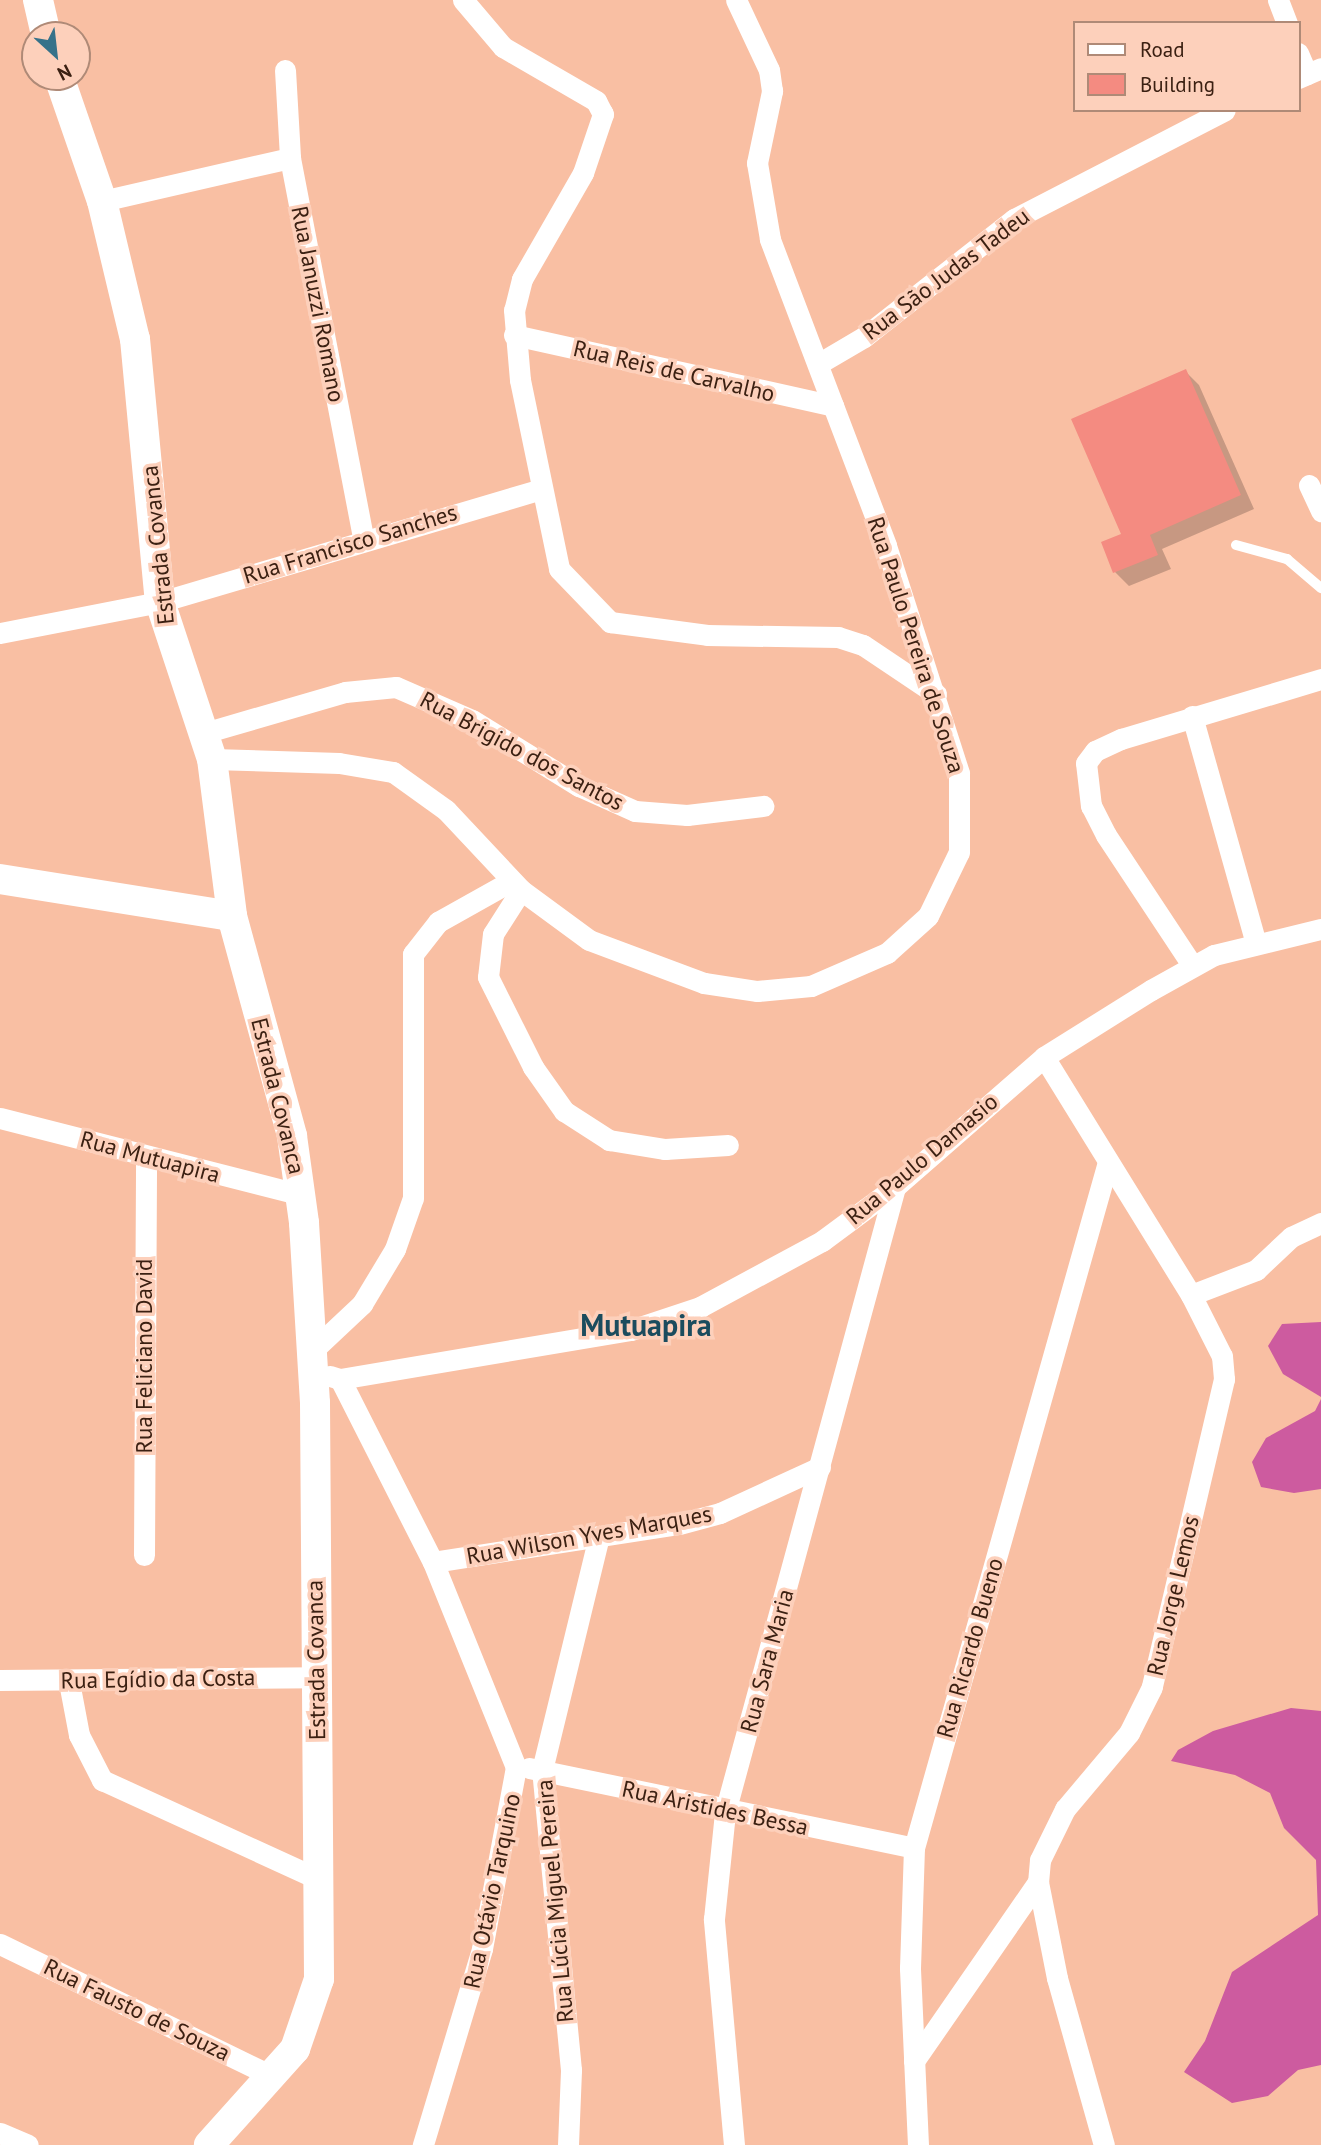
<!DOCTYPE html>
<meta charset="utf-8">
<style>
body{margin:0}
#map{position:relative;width:1321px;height:2145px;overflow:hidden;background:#f9bfa3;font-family:"PT Sans",sans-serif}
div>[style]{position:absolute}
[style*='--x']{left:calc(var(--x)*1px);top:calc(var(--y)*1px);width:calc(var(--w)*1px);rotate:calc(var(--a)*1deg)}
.forest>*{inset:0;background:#cd5b9f}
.shadow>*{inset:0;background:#0003}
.building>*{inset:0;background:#f48b81}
.lane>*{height:10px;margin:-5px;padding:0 5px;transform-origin:5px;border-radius:5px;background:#fff}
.street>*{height:21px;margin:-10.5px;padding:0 10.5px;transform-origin:10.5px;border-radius:10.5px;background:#fff}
.secondary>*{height:30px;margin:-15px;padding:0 15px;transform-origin:15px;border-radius:15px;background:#fff}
span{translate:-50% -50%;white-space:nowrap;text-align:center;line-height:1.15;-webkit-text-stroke:7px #fdd0bb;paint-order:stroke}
.street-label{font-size:23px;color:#3b2012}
.district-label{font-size:30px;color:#1b4c5e;font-weight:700}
.legend{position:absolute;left:1073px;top:21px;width:228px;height:91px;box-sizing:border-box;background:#fdd0bb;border:2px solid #af8a77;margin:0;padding:9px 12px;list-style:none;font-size:21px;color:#3b2012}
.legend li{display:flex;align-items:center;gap:14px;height:35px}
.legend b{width:35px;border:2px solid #af8a77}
.north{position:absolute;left:21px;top:21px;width:70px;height:70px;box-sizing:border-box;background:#fdd0bb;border:2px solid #af8a77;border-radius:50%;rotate:153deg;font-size:19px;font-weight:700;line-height:28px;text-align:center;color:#3b2012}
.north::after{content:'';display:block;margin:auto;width:24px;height:32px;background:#36728a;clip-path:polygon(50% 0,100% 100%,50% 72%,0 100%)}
</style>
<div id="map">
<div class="forest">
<i style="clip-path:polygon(1321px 1322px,1321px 1397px,1283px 1374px,1268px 1346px,1282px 1324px)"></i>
<i style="clip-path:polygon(1321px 1399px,1321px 1489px,1294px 1493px,1261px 1487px,1252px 1462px,1266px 1438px,1315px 1411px)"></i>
<i style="clip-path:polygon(1291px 1708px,1321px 1711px,1321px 2065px,1298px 2070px,1268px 2096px,1232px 2103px,1184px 2072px,1205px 2041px,1232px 1972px,1318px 1915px,1316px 1860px,1284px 1828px,1270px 1793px,1235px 1775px,1171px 1761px,1178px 1750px,1213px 1731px)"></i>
</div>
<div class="shadow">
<i style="clip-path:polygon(1185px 371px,1199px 385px,1254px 509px,1162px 549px,1171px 569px,1129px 586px,1115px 572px,1124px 535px)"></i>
</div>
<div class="building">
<i style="clip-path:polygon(1186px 369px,1241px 495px,1150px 535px,1158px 555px,1113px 573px,1101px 542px,1121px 534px,1071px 419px)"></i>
</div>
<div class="lane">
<i style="--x:1236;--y:545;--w:53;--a:15.4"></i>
<i style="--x:1287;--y:559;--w:45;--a:40.5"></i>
</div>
<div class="street">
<i style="--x:463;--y:0;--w:62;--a:49.6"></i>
<i style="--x:503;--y:47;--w:108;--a:30.1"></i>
<i style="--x:596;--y:101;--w:15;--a:62"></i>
<i style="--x:603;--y:114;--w:62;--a:108.7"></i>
<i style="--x:583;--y:173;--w:122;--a:119.9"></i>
<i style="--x:522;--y:279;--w:32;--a:104"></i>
<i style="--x:514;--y:310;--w:70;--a:85.1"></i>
<i style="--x:520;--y:380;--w:193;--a:78.3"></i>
<i style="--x:559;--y:569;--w:74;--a:46.1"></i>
<i style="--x:610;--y:622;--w:98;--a:7.6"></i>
<i style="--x:707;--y:635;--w:131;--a:0.9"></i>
<i style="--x:838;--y:637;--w:26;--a:18"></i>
<i style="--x:863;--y:645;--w:88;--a:33.9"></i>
<i style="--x:1278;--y:0;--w:25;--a:69"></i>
<i style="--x:1298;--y:53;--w:23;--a:67"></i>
<i style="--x:285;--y:70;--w:88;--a:86.7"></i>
<i style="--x:290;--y:158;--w:386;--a:79.1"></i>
<i style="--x:1298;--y:78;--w:25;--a:-23"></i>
<i style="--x:102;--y:201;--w:193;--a:-12.9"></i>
<i style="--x:514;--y:335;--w:327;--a:12.5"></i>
<i style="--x:818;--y:364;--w:53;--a:-30.4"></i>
<i style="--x:864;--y:337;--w:191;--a:-38.2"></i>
<i style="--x:1014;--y:219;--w:237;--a:-27.3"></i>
<i style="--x:1309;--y:485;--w:29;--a:65"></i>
<i style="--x:0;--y:633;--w:163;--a:-11"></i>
<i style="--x:160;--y:602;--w:397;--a:-16.5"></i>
<i style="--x:1192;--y:716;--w:237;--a:74.3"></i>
<i style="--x:204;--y:733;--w:147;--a:-16.2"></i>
<i style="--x:345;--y:692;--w:51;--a:-5.6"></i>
<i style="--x:396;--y:687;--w:83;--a:23.5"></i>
<i style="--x:472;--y:720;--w:126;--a:31.7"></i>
<i style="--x:579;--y:786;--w:61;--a:24.1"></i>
<i style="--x:635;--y:811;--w:52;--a:4.4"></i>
<i style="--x:687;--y:815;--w:77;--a:-6.8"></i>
<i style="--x:212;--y:759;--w:127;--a:1.8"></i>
<i style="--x:339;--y:763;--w:55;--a:9.5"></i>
<i style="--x:393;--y:772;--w:65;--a:35.6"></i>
<i style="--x:446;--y:810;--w:110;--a:46.8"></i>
<i style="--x:521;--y:890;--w:84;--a:36.3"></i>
<i style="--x:589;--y:940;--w:123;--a:20.5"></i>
<i style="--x:704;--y:983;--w:54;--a:8.6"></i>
<i style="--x:757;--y:991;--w:54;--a:-5.3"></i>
<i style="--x:811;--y:986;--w:83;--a:-23.5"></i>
<i style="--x:887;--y:953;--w:55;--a:-42.1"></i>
<i style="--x:928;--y:916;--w:71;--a:-64.2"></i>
<i style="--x:959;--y:852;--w:79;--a:-90"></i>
<i style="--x:959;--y:773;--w:239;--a:-107.8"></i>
<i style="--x:886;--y:545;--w:327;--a:-110.8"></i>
<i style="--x:770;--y:239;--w:77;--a:-99.7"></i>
<i style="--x:757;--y:163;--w:74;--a:-78.2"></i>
<i style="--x:772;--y:91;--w:21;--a:-98"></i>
<i style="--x:769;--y:70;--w:77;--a:-115.2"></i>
<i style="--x:521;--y:890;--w:52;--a:122.5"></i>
<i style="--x:493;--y:934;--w:43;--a:96.6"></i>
<i style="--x:488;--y:977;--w:101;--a:63.4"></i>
<i style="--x:533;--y:1067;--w:54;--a:54.8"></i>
<i style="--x:564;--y:1111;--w:54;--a:32.8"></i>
<i style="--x:609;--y:1140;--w:57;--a:9.1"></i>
<i style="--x:665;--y:1149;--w:63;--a:-3.6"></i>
<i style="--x:1192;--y:965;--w:156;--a:-123.5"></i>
<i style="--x:1106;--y:835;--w:33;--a:-117"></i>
<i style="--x:1091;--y:806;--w:43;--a:-96.6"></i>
<i style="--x:1086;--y:763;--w:15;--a:-53"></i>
<i style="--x:1095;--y:751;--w:29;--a:-25"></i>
<i style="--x:1121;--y:739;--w:209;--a:-16.7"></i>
<i style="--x:1044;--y:1057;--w:280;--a:58.3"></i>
<i style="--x:1191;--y:1295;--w:68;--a:63.1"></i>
<i style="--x:1222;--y:1356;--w:23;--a:85"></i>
<i style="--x:1224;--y:1379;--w:316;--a:103.2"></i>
<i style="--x:1152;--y:1687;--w:51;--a:116.6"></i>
<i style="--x:1129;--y:1733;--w:99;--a:130.1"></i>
<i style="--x:1065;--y:1809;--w:57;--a:116.1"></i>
<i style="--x:1040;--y:1860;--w:22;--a:95"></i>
<i style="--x:1038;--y:1882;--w:98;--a:78.8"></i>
<i style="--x:1057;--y:1978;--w:173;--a:74.3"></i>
<i style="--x:0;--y:1118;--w:311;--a:14.3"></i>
<i style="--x:1191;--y:1295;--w:70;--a:-21"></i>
<i style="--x:1256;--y:1270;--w:48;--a:-43.3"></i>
<i style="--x:1291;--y:1237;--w:33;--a:-25"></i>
<i style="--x:312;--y:1351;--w:69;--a:-43.2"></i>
<i style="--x:362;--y:1304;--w:64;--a:-59"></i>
<i style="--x:395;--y:1249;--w:54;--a:-70.6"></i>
<i style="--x:413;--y:1198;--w:244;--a:-90"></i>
<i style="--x:413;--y:954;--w:41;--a:-52"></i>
<i style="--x:438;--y:922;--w:84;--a:-29.3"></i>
<i style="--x:330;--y:1376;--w:10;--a:17"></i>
<i style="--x:340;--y:1379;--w:205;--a:63.1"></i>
<i style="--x:433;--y:1562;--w:221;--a:68"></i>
<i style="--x:516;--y:1767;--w:185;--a:100.6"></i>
<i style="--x:482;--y:1949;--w:205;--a:106.8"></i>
<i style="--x:340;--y:1379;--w:295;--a:-9.6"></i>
<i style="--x:631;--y:1330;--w:73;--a:-18.4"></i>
<i style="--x:700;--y:1307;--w:139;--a:-28.4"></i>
<i style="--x:822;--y:1241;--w:91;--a:-36.5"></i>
<i style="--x:895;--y:1187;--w:198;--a:-41.1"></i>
<i style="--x:1044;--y:1057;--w:126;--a:-32.1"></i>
<i style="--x:1151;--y:990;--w:72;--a:-29.1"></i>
<i style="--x:1214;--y:955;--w:110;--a:-13.7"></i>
<i style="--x:144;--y:1555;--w:398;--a:-89.7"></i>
<i style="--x:433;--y:1562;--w:249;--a:-8.8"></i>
<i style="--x:679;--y:1524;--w:42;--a:-15"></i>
<i style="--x:720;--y:1513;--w:110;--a:-24.7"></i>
<i style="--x:0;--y:1680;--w:317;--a:-0.5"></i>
<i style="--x:69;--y:1682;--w:54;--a:79.3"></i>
<i style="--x:79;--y:1735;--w:51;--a:62.9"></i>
<i style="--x:102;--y:1780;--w:240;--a:24.6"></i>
<i style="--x:529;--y:1768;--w:393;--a:11.7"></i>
<i style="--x:0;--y:1944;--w:305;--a:25.9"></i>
<i style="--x:914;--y:2061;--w:218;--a:-55.3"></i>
<i style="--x:0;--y:2133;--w:30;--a:23"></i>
<i style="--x:568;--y:2145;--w:75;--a:-87.7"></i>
<i style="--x:571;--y:2070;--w:301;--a:-95.5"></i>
<i style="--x:542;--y:1770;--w:241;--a:-76.3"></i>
<i style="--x:734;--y:2145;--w:227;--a:-95.1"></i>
<i style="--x:714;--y:1919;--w:108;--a:-84.1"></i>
<i style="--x:725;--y:1812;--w:648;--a:-74.78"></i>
<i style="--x:918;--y:2145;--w:177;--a:-92.6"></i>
<i style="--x:910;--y:1968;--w:120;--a:-88.1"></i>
<i style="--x:914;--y:1848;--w:713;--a:-74.21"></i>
</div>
<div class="secondary">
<i style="--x:38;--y:0;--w:36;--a:77"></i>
<i style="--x:59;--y:77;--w:131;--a:70.9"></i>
<i style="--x:102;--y:201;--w:142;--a:76.6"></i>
<i style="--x:135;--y:339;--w:264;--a:84.6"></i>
<i style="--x:160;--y:602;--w:165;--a:71.7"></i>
<i style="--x:212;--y:759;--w:158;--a:82.7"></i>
<i style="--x:232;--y:916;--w:228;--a:74.7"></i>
<i style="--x:292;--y:1136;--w:88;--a:82.1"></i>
<i style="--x:304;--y:1223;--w:180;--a:86.5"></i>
<i style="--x:315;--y:1403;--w:576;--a:89.6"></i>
<i style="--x:319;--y:1979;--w:74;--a:108.9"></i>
<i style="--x:295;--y:2049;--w:129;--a:131.9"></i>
<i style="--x:0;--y:879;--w:235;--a:9.1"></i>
</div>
<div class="street-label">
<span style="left:946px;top:274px;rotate:-37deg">Rua São Judas Tadeu</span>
<span style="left:318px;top:304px;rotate:79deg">Rua Januzzi Romano</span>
<span style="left:674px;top:371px;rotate:13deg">Rua Reis de Carvalho</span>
<span style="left:350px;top:544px;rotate:-17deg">Rua Francisco Sanches</span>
<span style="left:158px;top:545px;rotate:-96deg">Estrada Covanca</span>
<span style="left:916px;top:645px;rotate:72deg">Rua Paulo Pereira de Souza</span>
<span style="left:522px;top:751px;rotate:28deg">Rua Brigido dos Santos</span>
<span style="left:278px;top:1096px;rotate:76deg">Estrada Covanca</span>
<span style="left:150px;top:1157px;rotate:15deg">Rua Mutuapira</span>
<span style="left:922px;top:1159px;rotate:-40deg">Rua Paulo Damasio</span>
<span style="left:144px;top:1356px;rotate:-90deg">Rua Feliciano David</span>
<span style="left:589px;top:1535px;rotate:-10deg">Rua Wilson Yves Marques</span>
<span style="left:1173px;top:1596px;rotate:-77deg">Rua Jorge Lemos</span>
<span style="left:970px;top:1648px;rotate:-74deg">Rua Ricardo Bueno</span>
<span style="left:316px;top:1660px;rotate:-91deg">Estrada Covanca</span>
<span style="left:767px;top:1661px;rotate:-75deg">Rua Sara Maria</span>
<span style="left:158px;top:1679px;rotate:-1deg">Rua Egídio da Costa</span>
<span style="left:715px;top:1808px;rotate:12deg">Rua Aristides Bessa</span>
<span style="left:492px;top:1891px;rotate:-78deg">Rua Otávio Tarquino</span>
<span style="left:555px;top:1901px;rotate:-95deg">Rua Lúcia Miguel Pereira</span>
<span style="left:137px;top:2010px;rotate:26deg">Rua Fausto de Souza</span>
</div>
<div class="district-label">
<span style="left:646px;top:1325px">Mutuapira</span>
</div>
<ul class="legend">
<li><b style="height:9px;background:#fff"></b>Road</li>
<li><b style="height:19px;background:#f48b81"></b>Building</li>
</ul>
<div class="north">N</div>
</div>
